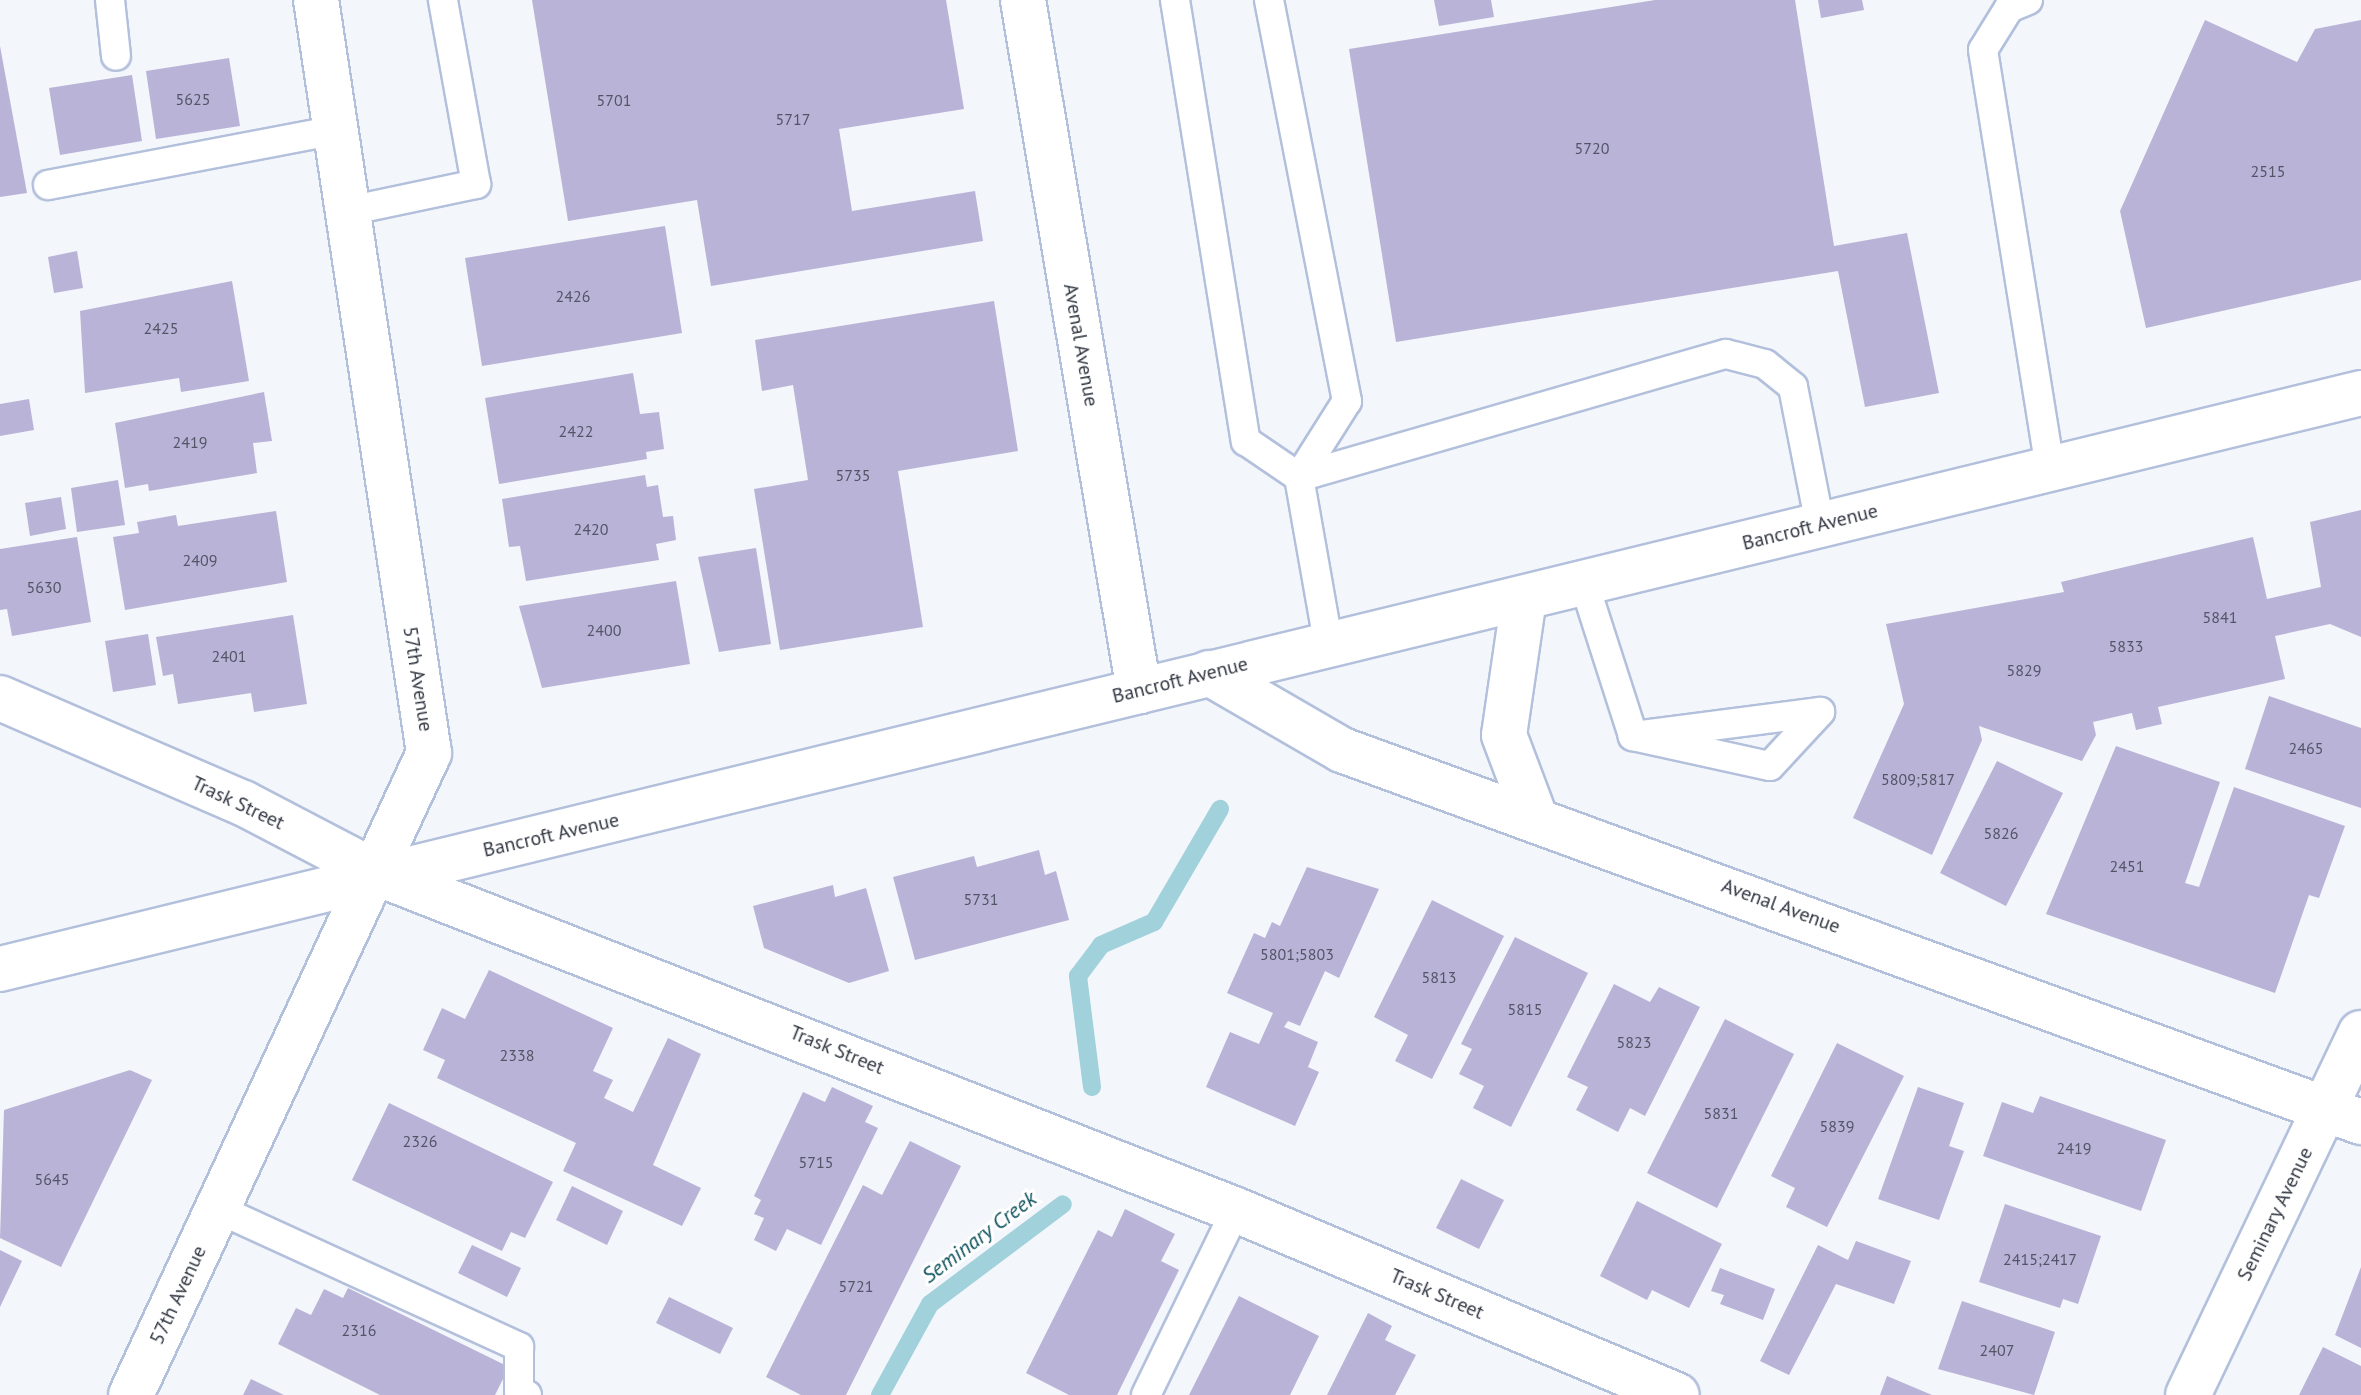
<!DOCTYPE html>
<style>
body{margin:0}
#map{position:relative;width:2361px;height:1395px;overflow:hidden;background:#f3f6fb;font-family:"PT Sans",sans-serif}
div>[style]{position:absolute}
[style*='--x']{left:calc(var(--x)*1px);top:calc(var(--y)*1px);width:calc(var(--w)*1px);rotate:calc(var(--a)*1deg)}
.stream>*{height:18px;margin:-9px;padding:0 9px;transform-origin:9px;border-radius:9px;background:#a1d1db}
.building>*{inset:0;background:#b9b3d7}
.roads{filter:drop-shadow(2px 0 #b3c0dc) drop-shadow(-2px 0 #b3c0dc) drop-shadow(0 2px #b3c0dc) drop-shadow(0 -2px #b3c0dc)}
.lane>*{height:28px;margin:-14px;padding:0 14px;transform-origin:14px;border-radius:14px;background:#fff}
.street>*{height:44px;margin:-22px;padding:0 22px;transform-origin:22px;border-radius:22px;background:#fff}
.secondary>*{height:44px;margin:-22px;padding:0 22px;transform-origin:22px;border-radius:22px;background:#fff}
span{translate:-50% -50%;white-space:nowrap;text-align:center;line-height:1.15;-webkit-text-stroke:6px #fff;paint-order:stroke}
.number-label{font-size:16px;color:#535567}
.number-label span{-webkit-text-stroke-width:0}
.street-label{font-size:20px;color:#313642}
.water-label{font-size:22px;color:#0d515d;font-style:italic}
</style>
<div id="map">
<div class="stream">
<i style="--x:1092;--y:1087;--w:112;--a:-97.2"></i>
<i style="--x:1078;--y:976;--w:39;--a:-53"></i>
<i style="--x:1101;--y:945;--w:58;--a:-23.5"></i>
<i style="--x:1154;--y:922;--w:131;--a:-59.7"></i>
<i style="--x:880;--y:1395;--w:104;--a:-61.2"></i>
<i style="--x:930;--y:1304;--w:166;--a:-36.9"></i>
</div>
<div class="building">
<i style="clip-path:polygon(532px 0,946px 0,964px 109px,839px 129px,852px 211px,975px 191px,983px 241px,711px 286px,697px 200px,568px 221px)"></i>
<i style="clip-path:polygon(1434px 0,1491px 0,1494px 17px,1439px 26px)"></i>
<i style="clip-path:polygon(1655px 0,1795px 0,1834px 246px,1907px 233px,1939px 393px,1865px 407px,1838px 271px,1396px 342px,1349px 49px)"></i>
<i style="clip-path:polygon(1818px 0,1862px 0,1864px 10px,1821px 18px)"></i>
<i style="clip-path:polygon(2205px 20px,2297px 62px,2315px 29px,2361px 20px,2361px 280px,2146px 328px,2120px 211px)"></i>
<i style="clip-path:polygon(0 46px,27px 193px,0 197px)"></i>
<i style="clip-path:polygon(229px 58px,240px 126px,156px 139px,146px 71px)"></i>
<i style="clip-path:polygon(132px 75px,142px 141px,60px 155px,49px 88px)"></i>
<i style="clip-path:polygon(665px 226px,682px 333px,482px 366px,465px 258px)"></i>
<i style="clip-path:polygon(77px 251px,83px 288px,54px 293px,48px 257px)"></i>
<i style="clip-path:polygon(232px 281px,249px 381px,181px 392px,179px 378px,85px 393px,80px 311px)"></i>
<i style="clip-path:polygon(994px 301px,1018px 451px,898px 471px,923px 627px,780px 650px,754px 489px,808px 480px,793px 385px,762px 391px,755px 340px)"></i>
<i style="clip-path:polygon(633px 373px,640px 414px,659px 412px,664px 449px,646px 452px,647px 459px,499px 484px,485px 398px)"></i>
<i style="clip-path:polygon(264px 392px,272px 441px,253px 443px,257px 473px,149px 491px,148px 484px,125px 488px,115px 423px)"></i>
<i style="clip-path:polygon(29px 399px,34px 430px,0 436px,0 404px)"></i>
<i style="clip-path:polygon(645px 475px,647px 487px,658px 485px,663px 517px,673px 516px,676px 540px,656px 544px,659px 560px,526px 581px,520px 546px,509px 547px,502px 499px)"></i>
<i style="clip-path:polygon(118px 480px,125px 525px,77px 532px,71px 488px)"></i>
<i style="clip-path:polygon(61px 497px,66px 529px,30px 536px,25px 503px)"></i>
<i style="clip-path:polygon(2361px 510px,2361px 637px,2330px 624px,2275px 636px,2285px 679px,2158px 707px,2162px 724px,2136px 730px,2132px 713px,2093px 722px,2096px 735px,2082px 761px,1979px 726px,1982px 740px,1932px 855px,1853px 818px,1904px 704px,1886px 624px,2064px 592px,2061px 582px,2253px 537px,2267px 599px,2321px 587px,2310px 522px)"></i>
<i style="clip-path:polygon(276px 511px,287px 582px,125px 610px,113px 537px,139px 533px,137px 522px,176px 515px,178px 526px)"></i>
<i style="clip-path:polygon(77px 537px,91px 622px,12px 636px,7px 609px,0 610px,0 549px)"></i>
<i style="clip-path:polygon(756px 548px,771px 644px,719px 652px,698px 557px)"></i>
<i style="clip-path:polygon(676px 581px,690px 664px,542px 688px,519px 606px)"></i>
<i style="clip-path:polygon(293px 615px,307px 704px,254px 712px,251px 693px,178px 704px,173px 674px,163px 676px,156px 637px)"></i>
<i style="clip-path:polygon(148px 634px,156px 685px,113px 692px,105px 641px)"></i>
<i style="clip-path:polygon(2269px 696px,2361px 728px,2361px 808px,2245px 769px)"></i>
<i style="clip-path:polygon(2116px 746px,2220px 782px,2185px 883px,2199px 887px,2234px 787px,2345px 826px,2319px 898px,2309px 895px,2275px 993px,2046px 914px)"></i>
<i style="clip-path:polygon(1997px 761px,2063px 793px,2006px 906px,1940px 873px)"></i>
<i style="clip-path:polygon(1039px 850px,1045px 875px,1056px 871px,1069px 920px,915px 960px,893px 877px,974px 856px,977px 867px)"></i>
<i style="clip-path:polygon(1307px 867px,1379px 889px,1339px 978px,1325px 971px,1300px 1026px,1288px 1021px,1284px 1027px,1318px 1042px,1308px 1067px,1319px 1072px,1295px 1126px,1206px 1087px,1230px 1032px,1259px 1044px,1273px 1013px,1227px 993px,1254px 933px,1265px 938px,1272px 922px,1280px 926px)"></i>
<i style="clip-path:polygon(833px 885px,835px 897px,866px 888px,889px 971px,849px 983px,764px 948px,753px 906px)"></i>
<i style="clip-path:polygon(1432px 900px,1504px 936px,1432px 1079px,1395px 1061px,1408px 1035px,1374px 1017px)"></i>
<i style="clip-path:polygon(1515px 937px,1588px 973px,1511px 1127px,1473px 1108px,1484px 1086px,1459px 1074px,1472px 1049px,1461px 1044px)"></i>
<i style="clip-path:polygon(489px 970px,613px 1028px,593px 1071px,613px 1080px,604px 1098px,633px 1112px,668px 1038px,701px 1054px,653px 1165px,701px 1188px,682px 1226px,563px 1171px,576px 1143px,437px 1078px,445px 1060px,423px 1050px,442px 1008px,465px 1019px)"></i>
<i style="clip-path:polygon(1614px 984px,1650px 1002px,1659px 987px,1700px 1007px,1645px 1116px,1630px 1108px,1618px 1132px,1576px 1110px,1588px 1087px,1567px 1077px)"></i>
<i style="clip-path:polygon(1725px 1019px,1794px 1054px,1717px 1208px,1647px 1173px)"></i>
<i style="clip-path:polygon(1837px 1043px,1904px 1076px,1827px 1227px,1786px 1207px,1795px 1188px,1771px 1176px)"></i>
<i style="clip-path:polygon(130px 1070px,152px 1080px,61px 1267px,0 1238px,4px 1110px)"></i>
<i style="clip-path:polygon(832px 1087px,873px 1106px,865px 1122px,878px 1128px,821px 1245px,787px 1229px,776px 1251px,754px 1240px,764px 1218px,754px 1214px,761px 1200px,754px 1196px,803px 1092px,825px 1102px)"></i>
<i style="clip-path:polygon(1918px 1087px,1964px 1103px,1949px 1146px,1964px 1151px,1939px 1220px,1878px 1199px)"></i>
<i style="clip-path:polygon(2040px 1096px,2166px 1140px,2141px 1211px,1983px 1156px,2002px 1102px,2033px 1113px)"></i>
<i style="clip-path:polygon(389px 1103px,553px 1182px,525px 1238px,511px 1232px,502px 1251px,352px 1180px)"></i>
<i style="clip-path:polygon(910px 1141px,961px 1166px,846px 1395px,801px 1395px,766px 1377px,863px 1185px,882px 1195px)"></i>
<i style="clip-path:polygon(1461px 1179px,1504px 1200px,1479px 1249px,1436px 1228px)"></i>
<i style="clip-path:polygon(572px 1186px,623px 1211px,607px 1245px,556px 1220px)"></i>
<i style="clip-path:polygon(1637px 1201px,1722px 1244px,1689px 1308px,1652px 1290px,1647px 1300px,1600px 1276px)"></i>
<i style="clip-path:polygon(2005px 1204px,2101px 1236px,2078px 1304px,2063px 1299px,2060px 1308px,1979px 1282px)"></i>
<i style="clip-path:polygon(1125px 1209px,1175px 1234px,1161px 1261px,1179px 1270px,1117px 1395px,1069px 1395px,1026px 1373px,1098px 1230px,1112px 1237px)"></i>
<i style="clip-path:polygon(1856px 1241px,1911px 1261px,1894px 1304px,1836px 1284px,1789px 1375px,1760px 1361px,1818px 1245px,1848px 1260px)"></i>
<i style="clip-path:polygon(472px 1245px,521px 1268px,507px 1297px,458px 1273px)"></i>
<i style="clip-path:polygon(0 1250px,22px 1261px,0 1307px)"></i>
<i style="clip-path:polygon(2361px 1267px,2361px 1348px,2335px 1335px)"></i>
<i style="clip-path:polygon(1720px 1268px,1775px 1289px,1763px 1320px,1720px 1304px,1724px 1295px,1711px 1291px)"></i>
<i style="clip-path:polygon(348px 1288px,509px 1367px,495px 1395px,380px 1395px,278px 1344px,296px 1308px,311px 1315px,324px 1289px,343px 1298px)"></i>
<i style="clip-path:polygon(1239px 1296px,1319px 1336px,1290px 1395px,1189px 1395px)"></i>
<i style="clip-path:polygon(669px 1297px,733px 1328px,720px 1354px,656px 1323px)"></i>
<i style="clip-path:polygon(1962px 1301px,2055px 1332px,2034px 1395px,1938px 1369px)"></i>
<i style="clip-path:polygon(1368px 1313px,1392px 1326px,1385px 1340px,1416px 1355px,1395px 1395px,1327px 1395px)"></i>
<i style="clip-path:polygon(2323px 1347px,2361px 1366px,2361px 1395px,2299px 1395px)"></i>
<i style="clip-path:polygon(1887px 1376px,1932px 1395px,1880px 1395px)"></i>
<i style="clip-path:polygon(251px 1379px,284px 1395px,243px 1395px)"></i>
</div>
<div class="roads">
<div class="lane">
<i style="--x:110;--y:0;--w:56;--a:83.9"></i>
<i style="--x:1175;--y:0;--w:447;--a:80.9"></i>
<i style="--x:1246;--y:441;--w:64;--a:34.2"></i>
<i style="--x:1299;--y:477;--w:444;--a:-16.1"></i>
<i style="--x:1726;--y:354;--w:40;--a:14.4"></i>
<i style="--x:1765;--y:364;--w:36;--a:39"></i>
<i style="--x:1793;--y:387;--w:141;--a:78.9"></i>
<i style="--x:1269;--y:0;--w:409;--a:79"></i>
<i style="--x:1347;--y:401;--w:90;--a:122.3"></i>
<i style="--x:1299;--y:477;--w:168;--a:80"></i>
<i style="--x:2028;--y:0;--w:21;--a:157"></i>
<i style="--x:2009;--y:8;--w:49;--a:121.8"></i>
<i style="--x:1983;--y:50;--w:424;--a:80.9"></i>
<i style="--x:48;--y:185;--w:293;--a:-10.8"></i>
<i style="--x:348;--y:211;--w:131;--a:-11.9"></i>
<i style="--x:476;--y:184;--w:187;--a:-100.2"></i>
<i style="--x:1584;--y:583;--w:161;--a:72.2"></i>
<i style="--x:1633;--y:736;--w:140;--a:12.4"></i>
<i style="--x:1770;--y:766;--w:74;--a:-47.2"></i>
<i style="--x:1820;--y:712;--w:189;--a:172.7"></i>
<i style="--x:218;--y:1209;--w:331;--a:24.6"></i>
<i style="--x:519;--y:1347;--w:44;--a:90"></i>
<i style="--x:519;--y:1391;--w:9;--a:27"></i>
<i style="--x:1146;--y:1395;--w:206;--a:-64.1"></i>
</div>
<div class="street">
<i style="--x:1023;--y:0;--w:701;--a:80.47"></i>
<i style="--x:1209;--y:673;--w:154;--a:30.1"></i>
<i style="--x:1342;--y:750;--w:1085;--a:20.06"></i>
<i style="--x:0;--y:698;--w:265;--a:23.4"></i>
<i style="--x:243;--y:803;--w:153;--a:27.6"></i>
<i style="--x:379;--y:874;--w:921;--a:21.41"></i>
<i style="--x:1236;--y:1210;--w:478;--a:22.8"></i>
<i style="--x:131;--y:1395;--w:708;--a:-65.1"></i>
<i style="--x:429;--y:753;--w:761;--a:-98.53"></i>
</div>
<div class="secondary">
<i style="--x:1524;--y:598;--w:138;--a:98.3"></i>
<i style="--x:1504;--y:735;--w:85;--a:69.4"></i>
<i style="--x:0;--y:969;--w:2430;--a:-13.71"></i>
<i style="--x:2188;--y:1395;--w:401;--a:-64.5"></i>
</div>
</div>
<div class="number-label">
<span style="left:193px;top:99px">5625</span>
<span style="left:614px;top:100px">5701</span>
<span style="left:793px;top:119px">5717</span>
<span style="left:1592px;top:148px">5720</span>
<span style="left:2268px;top:171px">2515</span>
<span style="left:573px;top:296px">2426</span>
<span style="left:161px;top:328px">2425</span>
<span style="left:576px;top:431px">2422</span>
<span style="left:190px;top:442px">2419</span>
<span style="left:853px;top:475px">5735</span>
<span style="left:591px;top:529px">2420</span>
<span style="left:200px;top:560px">2409</span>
<span style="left:44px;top:587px">5630</span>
<span style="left:2220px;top:617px">5841</span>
<span style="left:604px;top:630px">2400</span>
<span style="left:2126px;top:646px">5833</span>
<span style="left:229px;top:656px">2401</span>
<span style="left:2024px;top:670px">5829</span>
<span style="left:2306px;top:748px">2465</span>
<span style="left:1918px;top:779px">5809;5817</span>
<span style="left:2001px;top:833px">5826</span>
<span style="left:2127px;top:866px">2451</span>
<span style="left:981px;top:899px">5731</span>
<span style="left:1297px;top:954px">5801;5803</span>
<span style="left:1439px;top:977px">5813</span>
<span style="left:1525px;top:1009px">5815</span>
<span style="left:1634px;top:1042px">5823</span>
<span style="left:517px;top:1055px">2338</span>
<span style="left:1721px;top:1113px">5831</span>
<span style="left:1837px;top:1126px">5839</span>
<span style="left:420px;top:1141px">2326</span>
<span style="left:2074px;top:1148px">2419</span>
<span style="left:816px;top:1162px">5715</span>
<span style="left:52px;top:1179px">5645</span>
<span style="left:2040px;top:1259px">2415;2417</span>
<span style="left:856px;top:1286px">5721</span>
<span style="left:359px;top:1330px">2316</span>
<span style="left:1997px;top:1350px">2407</span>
</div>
<div class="street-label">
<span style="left:1081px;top:345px;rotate:80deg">Avenal Avenue</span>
<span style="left:1810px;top:527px;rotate:-14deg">Bancroft Avenue</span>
<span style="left:418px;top:679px;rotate:81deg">57th Avenue</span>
<span style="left:1180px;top:680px;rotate:-14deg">Bancroft Avenue</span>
<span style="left:238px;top:803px;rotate:25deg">Trask Street</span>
<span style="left:551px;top:835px;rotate:-13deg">Bancroft Avenue</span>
<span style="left:1781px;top:906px;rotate:20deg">Avenal Avenue</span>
<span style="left:837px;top:1050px;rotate:22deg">Trask Street</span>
<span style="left:2275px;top:1214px;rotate:-64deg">Seminary Avenue</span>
<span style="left:1437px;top:1294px;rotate:23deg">Trask Street</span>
<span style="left:178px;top:1295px;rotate:-65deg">57th Avenue</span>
</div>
<div class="water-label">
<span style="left:979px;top:1237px;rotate:-37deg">Seminary Creek</span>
</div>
</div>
